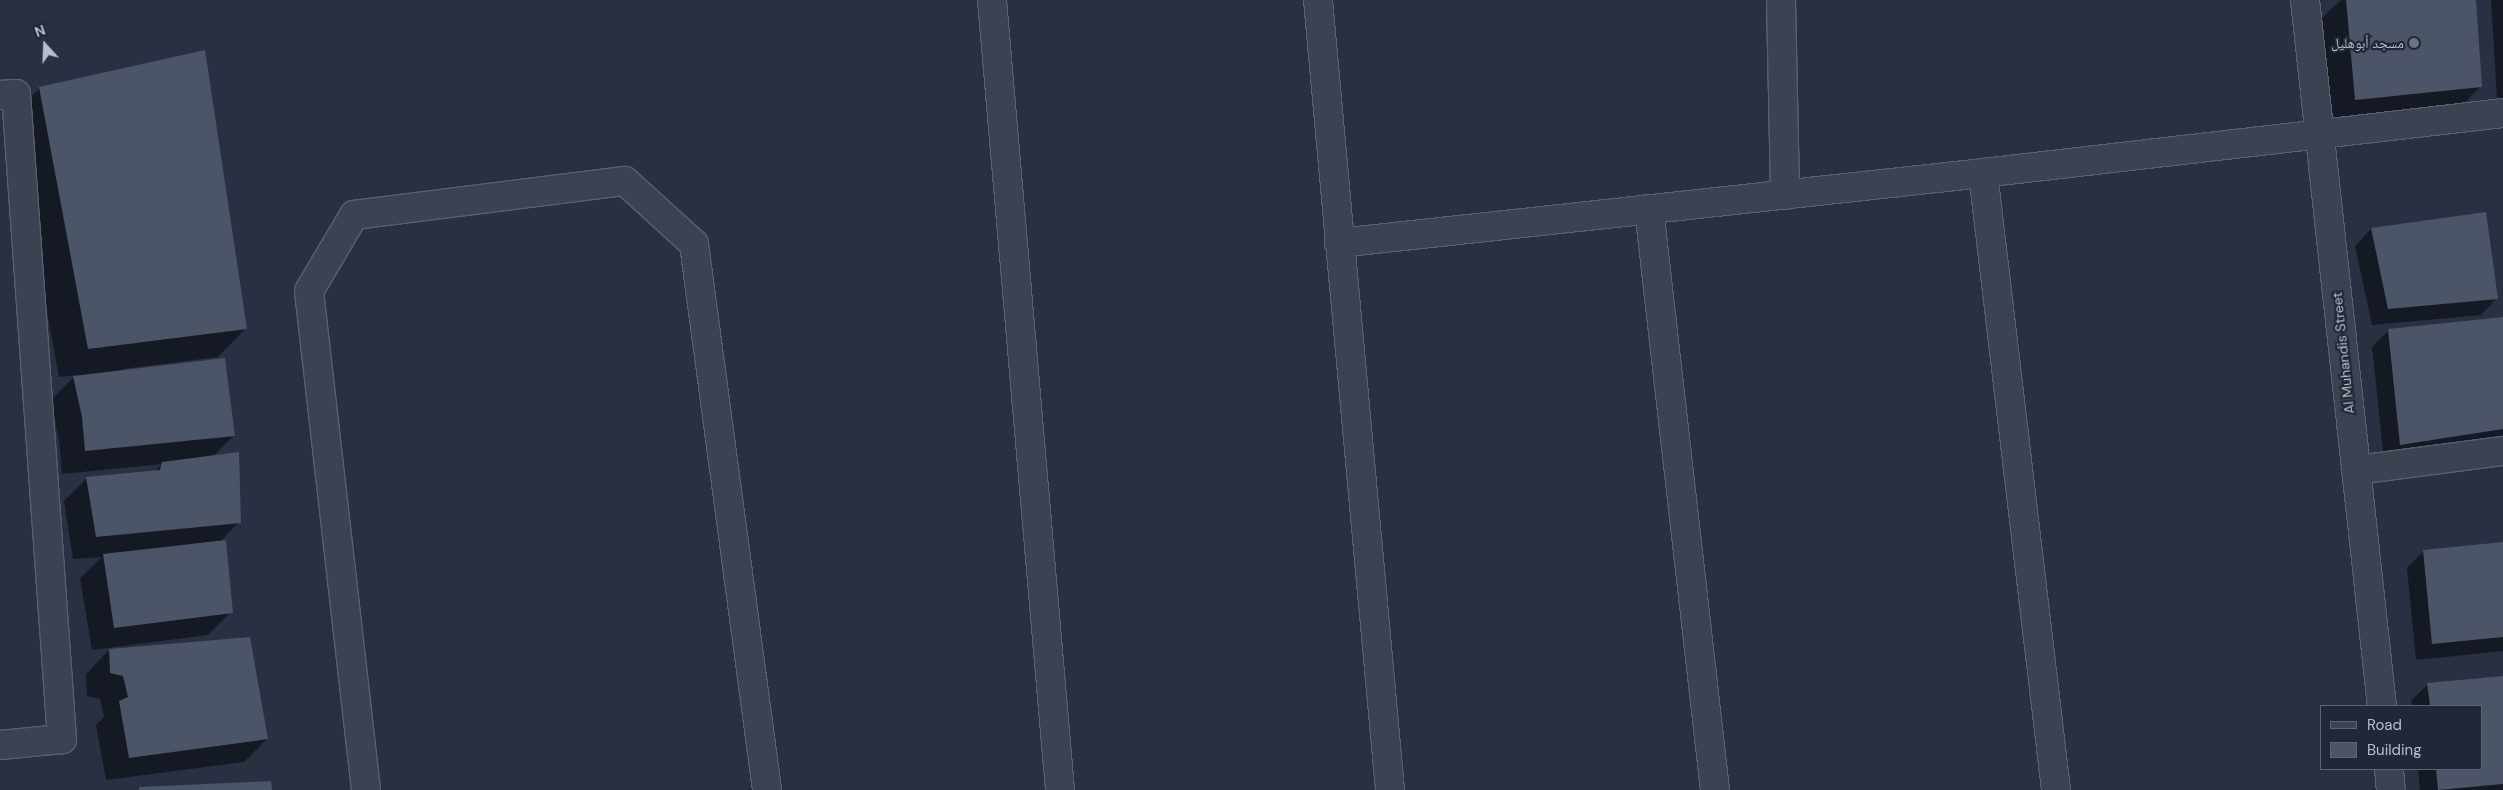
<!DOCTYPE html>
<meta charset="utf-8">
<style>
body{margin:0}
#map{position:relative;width:2503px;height:790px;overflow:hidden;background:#283042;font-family:"DM Sans","Noto Naskh Arabic",sans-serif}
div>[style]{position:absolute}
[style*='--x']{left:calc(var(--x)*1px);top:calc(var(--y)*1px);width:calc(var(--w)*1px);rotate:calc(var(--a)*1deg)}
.shadow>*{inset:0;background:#0007}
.building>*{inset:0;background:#4c5468}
.roads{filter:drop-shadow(1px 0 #5a606f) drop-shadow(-1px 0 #5a606f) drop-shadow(0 1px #5a606f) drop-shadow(0 -1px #5a606f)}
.minor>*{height:28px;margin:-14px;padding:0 14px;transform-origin:14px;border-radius:14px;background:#3c4251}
.dots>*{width:14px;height:14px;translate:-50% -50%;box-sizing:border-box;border:2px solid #212737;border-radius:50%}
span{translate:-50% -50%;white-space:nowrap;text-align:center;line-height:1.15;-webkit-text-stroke:4.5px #212737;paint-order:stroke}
.poi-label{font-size:14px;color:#b9becb}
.right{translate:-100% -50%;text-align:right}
.street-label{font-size:14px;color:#b9becb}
.legend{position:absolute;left:2320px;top:705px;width:162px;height:65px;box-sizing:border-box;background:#212737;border:1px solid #5e6372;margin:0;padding:6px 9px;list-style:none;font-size:15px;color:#b9becb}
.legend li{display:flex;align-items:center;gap:10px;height:25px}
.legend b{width:25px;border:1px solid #5e6372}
.north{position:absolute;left:20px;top:20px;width:50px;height:50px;-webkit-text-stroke:4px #212737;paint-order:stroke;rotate:340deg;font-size:14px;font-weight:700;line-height:20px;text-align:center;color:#b9becb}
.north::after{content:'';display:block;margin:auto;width:18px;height:22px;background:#b9becb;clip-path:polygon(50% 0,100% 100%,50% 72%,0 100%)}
</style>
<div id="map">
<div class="shadow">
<i style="clip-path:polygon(2341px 0,2475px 0,2481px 86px,2458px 110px,2332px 123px,2322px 18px)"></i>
<i style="clip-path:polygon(2491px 0,2503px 0,2503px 99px,2497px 99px)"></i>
<i style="clip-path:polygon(40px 88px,246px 328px,218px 357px,123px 369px,123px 372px,234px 436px,212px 457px,239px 522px,220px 542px,231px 612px,208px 635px,92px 650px,80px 578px,102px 557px,73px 559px,64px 501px,87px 478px,154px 472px,162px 464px,62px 474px,59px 441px,51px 400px,76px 375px,59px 377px,11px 116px)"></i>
<i style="clip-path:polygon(2371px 229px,2497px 298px,2481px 315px,2372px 325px,2355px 246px)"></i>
<i style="clip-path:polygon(2389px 330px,2503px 332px,2503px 437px,2497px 443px,2384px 461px,2372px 347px)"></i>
<i style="clip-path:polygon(2503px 543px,2503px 651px,2416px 660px,2407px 568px,2424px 551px)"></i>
<i style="clip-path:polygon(109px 650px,267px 739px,244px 762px,106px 780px,96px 725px,104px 717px,100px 699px,87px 696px,86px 674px)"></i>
<i style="clip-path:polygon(2503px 677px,2503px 790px,2420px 790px,2418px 769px,2482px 769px,2482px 706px,2412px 706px,2411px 701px,2428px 684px)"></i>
</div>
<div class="building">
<i style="clip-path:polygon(2346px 0,2476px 0,2482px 87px,2355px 100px)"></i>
<i style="clip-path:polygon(205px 50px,247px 329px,88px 349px,39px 87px)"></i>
<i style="clip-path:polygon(2486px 212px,2498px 299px,2388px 309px,2371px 228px)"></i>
<i style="clip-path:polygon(2503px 317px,2503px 429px,2400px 445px,2388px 329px)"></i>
<i style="clip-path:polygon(225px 358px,235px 436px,85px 451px,82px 417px,73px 376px)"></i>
<i style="clip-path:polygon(239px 452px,241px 523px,96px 537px,86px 477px,160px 470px,162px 462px)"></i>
<i style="clip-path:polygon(226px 540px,233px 613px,114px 628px,103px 554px)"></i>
<i style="clip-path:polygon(2503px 542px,2503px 637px,2432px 644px,2423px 550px)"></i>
<i style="clip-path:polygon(250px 637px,268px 739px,129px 758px,119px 701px,128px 697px,123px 676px,110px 673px,109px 649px)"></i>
<i style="clip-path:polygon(2503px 676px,2503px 784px,2438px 790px,2436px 769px,2482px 769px,2482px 706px,2430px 706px,2427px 683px)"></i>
<i style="clip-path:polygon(271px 781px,272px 790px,139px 790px,139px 787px)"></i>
</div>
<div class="roads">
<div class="minor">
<i style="--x:992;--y:0;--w:793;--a:85.08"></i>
<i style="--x:1318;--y:0;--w:793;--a:84.79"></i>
<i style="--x:1781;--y:0;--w:195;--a:88.8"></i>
<i style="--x:2305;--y:0;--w:710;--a:83.78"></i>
<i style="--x:0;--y:95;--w:16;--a:-4"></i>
<i style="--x:16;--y:94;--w:647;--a:85.92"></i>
<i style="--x:62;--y:739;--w:62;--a:174.5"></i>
<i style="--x:1983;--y:173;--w:621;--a:83.25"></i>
<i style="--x:1649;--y:209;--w:585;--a:83.52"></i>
<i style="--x:1339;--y:243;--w:648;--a:-6.2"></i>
<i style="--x:1983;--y:173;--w:523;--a:-6.58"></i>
<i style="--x:2356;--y:470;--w:148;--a:-7.4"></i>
<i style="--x:2389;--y:769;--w:21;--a:85"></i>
<i style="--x:366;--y:790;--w:502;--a:-96.52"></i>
<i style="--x:309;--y:291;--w:88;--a:-59.4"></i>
<i style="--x:354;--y:215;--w:273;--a:-7.2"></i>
<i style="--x:625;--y:181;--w:93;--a:42.4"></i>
<i style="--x:694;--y:244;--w:551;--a:82.38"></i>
</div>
</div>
<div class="dots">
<i style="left:2414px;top:43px;background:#6b7280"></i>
</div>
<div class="poi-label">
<span class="right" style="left:2404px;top:43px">مسجد أبوهليل</span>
</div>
<div class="street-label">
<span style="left:2343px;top:353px;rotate:-96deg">Al Muhandis Street</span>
</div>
<ul class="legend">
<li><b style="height:6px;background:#3c4251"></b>Road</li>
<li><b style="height:14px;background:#4c5468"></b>Building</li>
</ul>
<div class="north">N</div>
</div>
